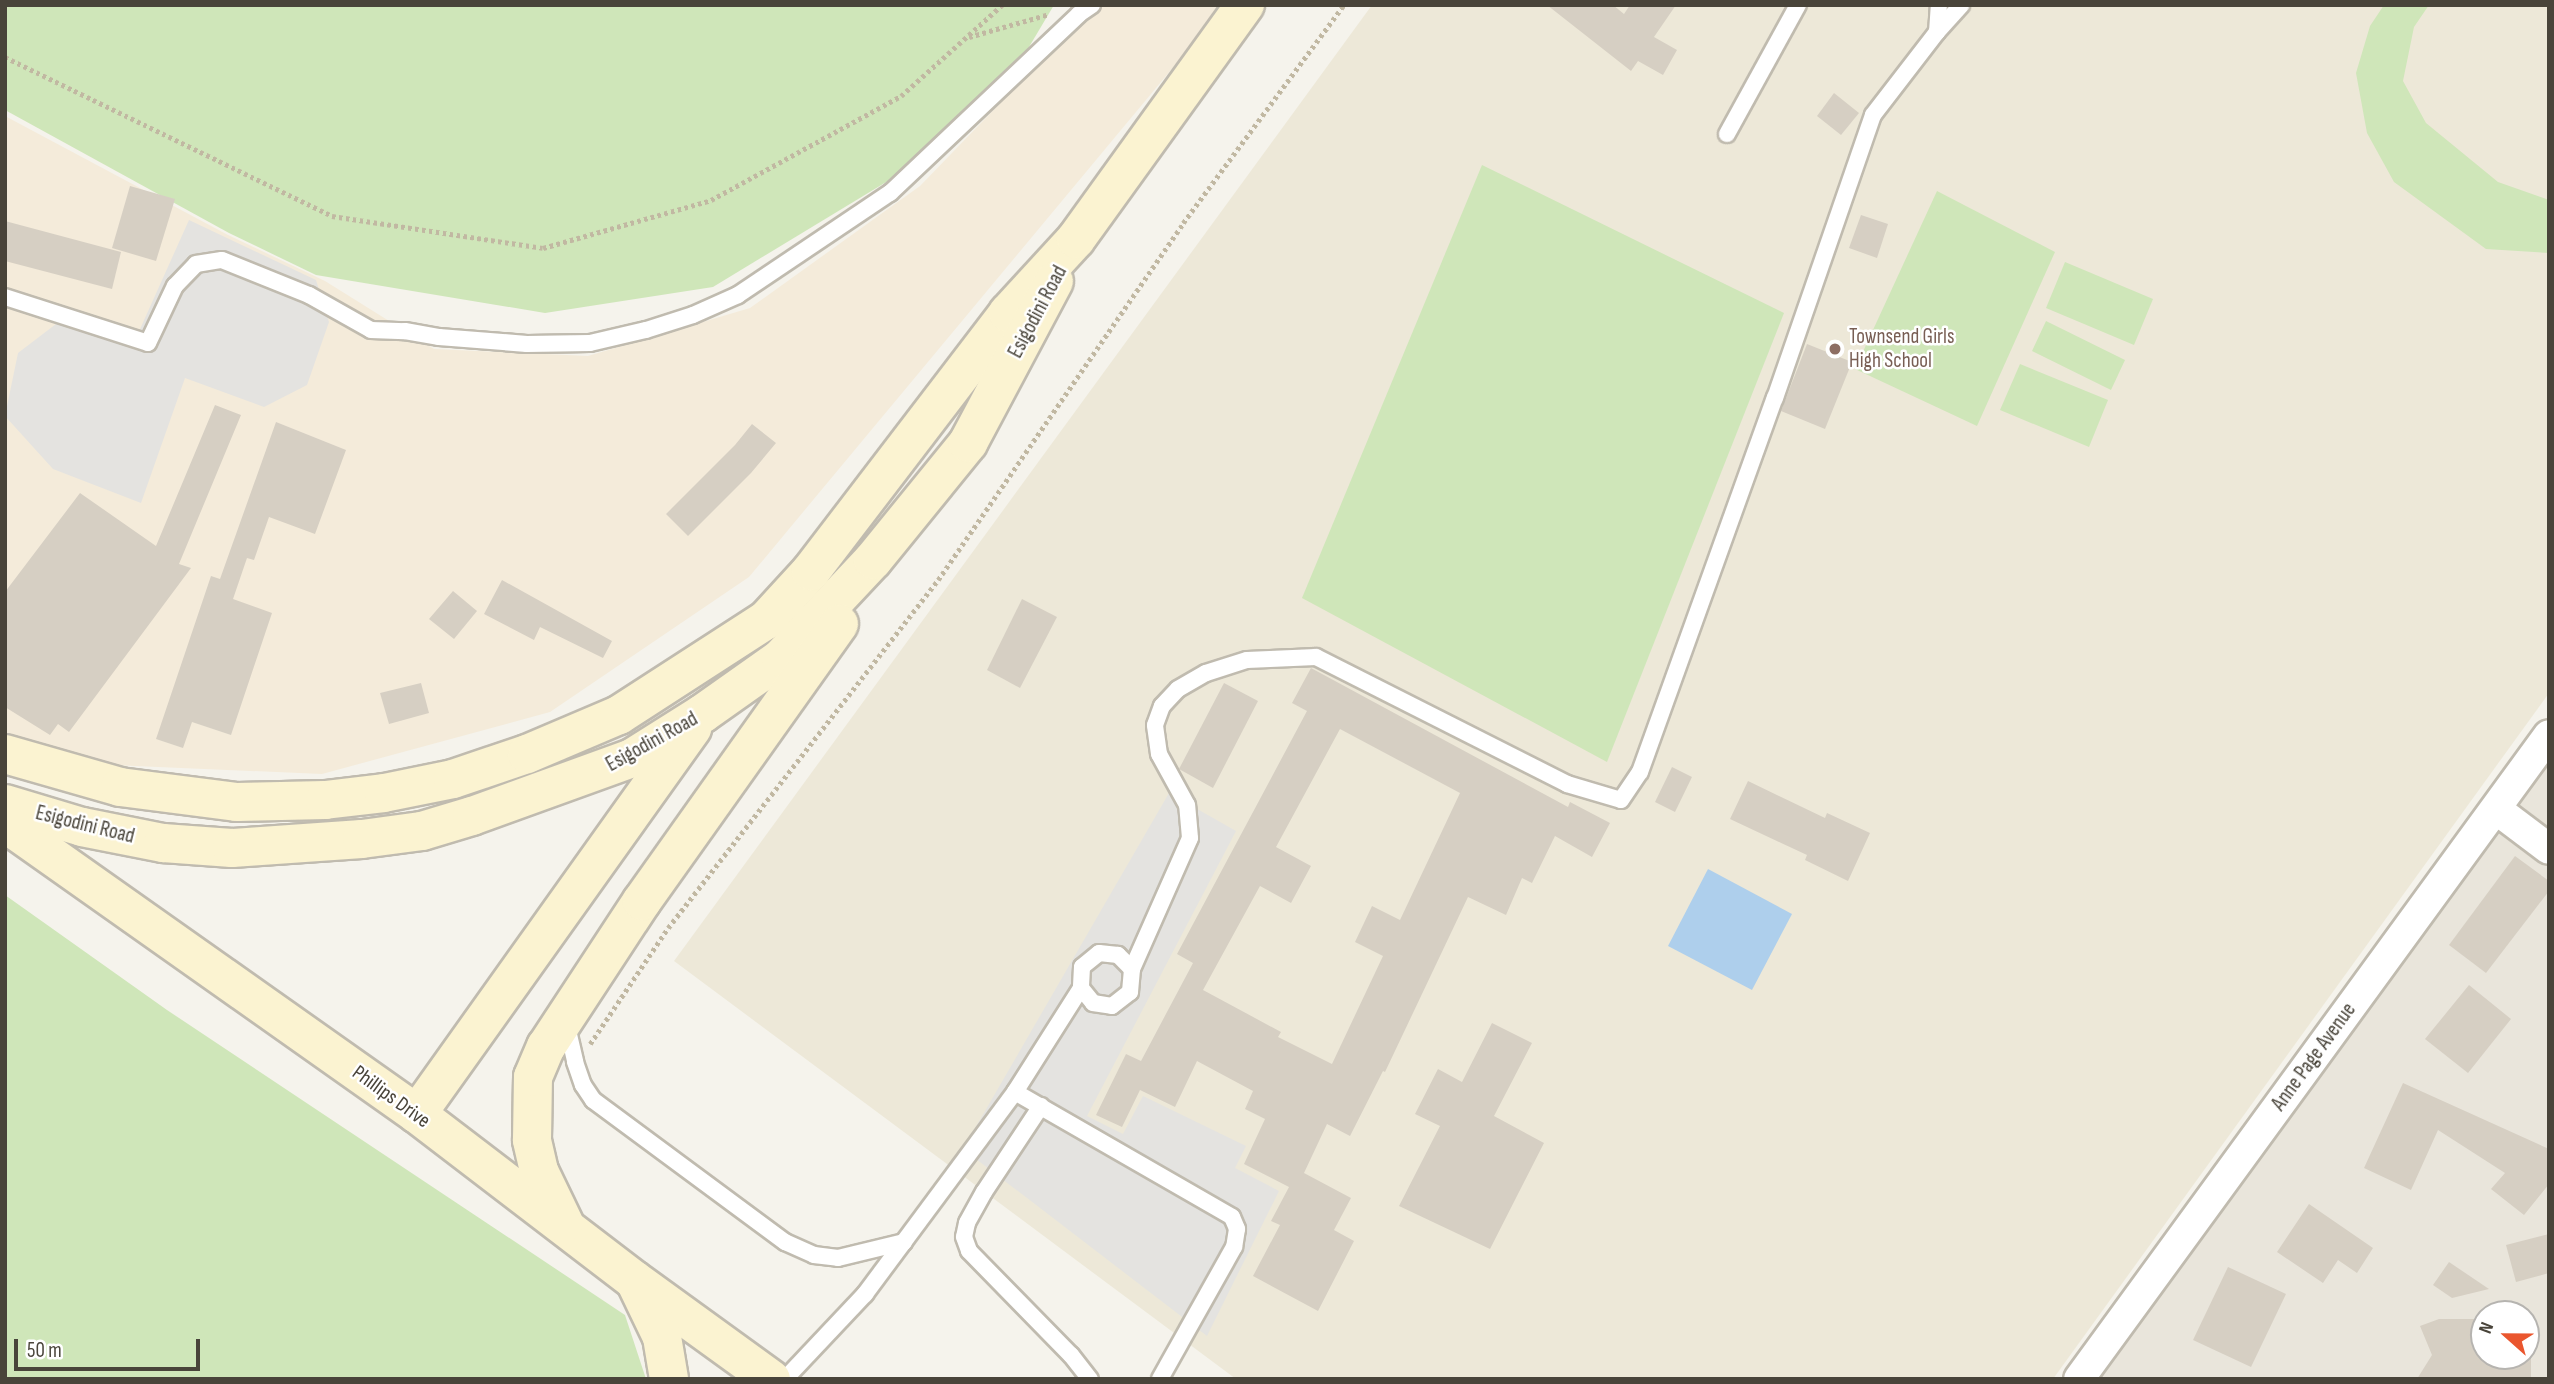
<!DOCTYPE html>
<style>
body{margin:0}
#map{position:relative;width:2554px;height:1384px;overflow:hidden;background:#f5f3ec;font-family:"Sofia Sans Condensed",sans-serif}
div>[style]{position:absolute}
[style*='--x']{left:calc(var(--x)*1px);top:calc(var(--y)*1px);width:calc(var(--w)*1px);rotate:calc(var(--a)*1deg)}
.residential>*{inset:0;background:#e9e5db}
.commercial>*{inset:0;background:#f4ebda}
.education>*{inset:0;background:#ede8d8}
.green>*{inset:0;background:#cfe6b9}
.parking>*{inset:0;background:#e4e3e0}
.water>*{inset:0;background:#aecfec}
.building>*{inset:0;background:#d6cfc3}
.path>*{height:4.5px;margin-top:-2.25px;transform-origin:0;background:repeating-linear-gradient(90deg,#c1b8a2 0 3.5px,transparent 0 7px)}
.roads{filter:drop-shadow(2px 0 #c0bbaf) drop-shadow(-2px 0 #c0bbaf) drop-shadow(0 2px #c0bbaf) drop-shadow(0 -2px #c0bbaf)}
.service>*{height:16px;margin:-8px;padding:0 8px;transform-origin:8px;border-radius:8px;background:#fff}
.minor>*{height:30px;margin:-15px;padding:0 15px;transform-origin:15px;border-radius:15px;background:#fff}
.secondary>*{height:38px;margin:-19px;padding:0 19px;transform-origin:19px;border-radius:19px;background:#fbf3d1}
.dots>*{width:19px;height:19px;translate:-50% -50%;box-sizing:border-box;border:4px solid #fff;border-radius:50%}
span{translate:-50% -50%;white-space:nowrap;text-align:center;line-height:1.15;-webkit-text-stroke:5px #fff;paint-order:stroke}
.street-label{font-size:21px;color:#49443a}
.education-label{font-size:21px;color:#785e54}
.left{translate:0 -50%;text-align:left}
.frame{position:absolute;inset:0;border:7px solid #49443a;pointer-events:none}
.north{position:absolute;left:2470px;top:1300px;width:70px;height:70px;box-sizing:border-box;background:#fff;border:2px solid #b6b4b0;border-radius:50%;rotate:291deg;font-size:19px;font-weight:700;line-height:28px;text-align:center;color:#49443a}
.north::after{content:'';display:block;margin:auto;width:24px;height:32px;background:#ea562e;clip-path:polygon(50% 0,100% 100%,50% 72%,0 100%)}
.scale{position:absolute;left:14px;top:1339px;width:186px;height:32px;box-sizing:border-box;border:4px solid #49443a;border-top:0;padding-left:9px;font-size:21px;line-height:24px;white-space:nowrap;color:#49443a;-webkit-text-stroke:5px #fff;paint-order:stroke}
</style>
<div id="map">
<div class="residential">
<i style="clip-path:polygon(evenodd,2549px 753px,2549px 1379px,2095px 1379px,2549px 753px,2484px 1314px,2526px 1314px,2526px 1356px,2484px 1356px,2484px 1314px)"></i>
</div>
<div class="commercial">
<i style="clip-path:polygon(1095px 5px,1225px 5px,749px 577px,550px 712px,322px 774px,89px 764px,5px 733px,5px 116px,228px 235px,325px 281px,434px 349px,588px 356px,750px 308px,920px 186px)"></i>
</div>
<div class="education">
<i style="clip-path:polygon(1372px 5px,2549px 5px,2549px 693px,2053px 1379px,1236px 1379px,674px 961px)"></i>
</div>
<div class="green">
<i style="clip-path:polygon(5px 5px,1054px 5px,1026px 52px,911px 167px,713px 287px,545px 313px,316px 275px,229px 233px,5px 110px)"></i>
<i style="clip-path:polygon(2384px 5px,2429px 5px,2414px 27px,2403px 81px,2426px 123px,2498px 182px,2549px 200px,2549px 253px,2486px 249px,2394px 182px,2367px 133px,2356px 73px,2370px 26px)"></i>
<i style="clip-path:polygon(1482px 165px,1784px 313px,1607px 762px,1302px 598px)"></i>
<i style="clip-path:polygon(1937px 191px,2055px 252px,1977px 426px,1855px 369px)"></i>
<i style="clip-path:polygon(2065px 262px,2153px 299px,2134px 345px,2046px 308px)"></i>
<i style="clip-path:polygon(2046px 321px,2125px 360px,2111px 390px,2032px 351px)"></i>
<i style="clip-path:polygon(2020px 364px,2108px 400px,2089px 447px,2000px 410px)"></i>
<i style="clip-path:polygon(5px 895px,167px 1010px,625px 1315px,646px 1379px,5px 1379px)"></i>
</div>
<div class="parking">
<i style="clip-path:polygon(189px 220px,316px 280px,329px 322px,307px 385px,264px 407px,185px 378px,141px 503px,53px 469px,5px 416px,18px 353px,56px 324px,132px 347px)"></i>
<i style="clip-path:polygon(1169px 793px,1236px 831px,1087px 1116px,1123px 1134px,1143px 1096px,1246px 1146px,1235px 1168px,1279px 1191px,1207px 1336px,963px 1149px)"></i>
</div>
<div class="water">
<i style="clip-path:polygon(1708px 869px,1792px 914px,1752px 990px,1668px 946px)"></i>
</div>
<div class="building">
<i style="clip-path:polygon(1547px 5px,1613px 5px,1624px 14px,1630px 5px,1676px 5px,1654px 37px,1677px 50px,1663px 75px,1638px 61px,1631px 71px)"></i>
<i style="clip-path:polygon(1834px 93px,1859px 113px,1841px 135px,1817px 116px)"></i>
<i style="clip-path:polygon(130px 186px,175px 199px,156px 261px,112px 248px)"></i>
<i style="clip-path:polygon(1861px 215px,1888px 224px,1877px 258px,1849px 248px)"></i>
<i style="clip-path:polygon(5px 221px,121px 252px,112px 289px,5px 261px)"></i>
<i style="clip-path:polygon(1807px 344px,1852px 362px,1825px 429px,1781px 411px)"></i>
<i style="clip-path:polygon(215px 405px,241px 415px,179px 564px,191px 568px,69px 732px,58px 724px,50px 735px,5px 707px,5px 592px,80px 493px,156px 546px)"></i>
<i style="clip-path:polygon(276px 422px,346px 450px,315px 534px,269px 517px,254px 560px,247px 558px,233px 599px,272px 613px,231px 735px,192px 722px,183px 748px,156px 739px,211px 576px,220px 579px)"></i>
<i style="clip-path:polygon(752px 424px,776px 443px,751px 473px,688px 536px,666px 514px,735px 445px)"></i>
<i style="clip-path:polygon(502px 580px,612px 641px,603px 658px,540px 627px,534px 640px,484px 614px)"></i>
<i style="clip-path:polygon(453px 591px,477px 611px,454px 639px,429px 619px)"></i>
<i style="clip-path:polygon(1022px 599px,1057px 617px,1020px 688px,987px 670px)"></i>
<i style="clip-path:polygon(evenodd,1311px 668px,1568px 807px,1570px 802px,1610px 823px,1592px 857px,1555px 836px,1532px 883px,1522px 878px,1506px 915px,1468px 897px,1385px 1072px,1383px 1071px,1350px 1136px,1327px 1124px,1304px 1173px,1351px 1198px,1334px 1230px,1354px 1241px,1318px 1311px,1253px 1276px,1280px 1225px,1271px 1221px,1289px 1187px,1244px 1164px,1265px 1119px,1245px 1109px,1253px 1091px,1197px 1061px,1175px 1107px,1140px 1090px,1122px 1127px,1096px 1115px,1126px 1054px,1141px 1061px,1193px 963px,1177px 954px,1307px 711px,1292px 703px,1311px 668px,1340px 729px,1460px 793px,1400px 920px,1372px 906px,1355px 942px,1383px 956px,1332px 1064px,1278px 1037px,1281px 1032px,1203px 990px,1260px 886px,1291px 903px,1311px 866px,1276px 847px,1340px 729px)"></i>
<i style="clip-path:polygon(421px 683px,429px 713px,389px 724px,380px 693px)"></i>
<i style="clip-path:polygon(1224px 683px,1258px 701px,1213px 788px,1179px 769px)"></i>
<i style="clip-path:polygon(1672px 767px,1692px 777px,1675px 812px,1655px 802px)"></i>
<i style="clip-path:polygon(1748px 781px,1825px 818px,1827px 813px,1870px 833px,1848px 881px,1805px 860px,1807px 855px,1730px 819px)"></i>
<i style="clip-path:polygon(2515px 856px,2549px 881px,2549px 891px,2486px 973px,2449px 945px)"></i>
<i style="clip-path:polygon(2469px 985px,2511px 1019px,2468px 1073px,2425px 1039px)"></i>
<i style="clip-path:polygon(1492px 1023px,1532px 1043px,1494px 1116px,1544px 1143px,1490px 1249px,1399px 1206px,1440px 1126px,1415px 1114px,1438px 1069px,1462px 1082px)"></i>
<i style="clip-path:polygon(2403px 1083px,2549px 1149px,2549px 1184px,2524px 1215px,2491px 1189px,2505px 1173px,2438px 1130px,2411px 1190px,2364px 1168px)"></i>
<i style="clip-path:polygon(2309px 1204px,2373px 1248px,2357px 1273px,2338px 1260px,2323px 1283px,2277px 1252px)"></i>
<i style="clip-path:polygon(2549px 1234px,2549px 1273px,2516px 1282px,2506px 1245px)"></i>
<i style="clip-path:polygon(2449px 1262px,2489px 1289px,2452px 1298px,2433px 1285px)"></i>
<i style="clip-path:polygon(2228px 1267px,2286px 1294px,2251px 1367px,2193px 1340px)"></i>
<i style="clip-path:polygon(2439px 1319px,2484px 1319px,2484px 1356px,2531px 1356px,2531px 1379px,2417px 1379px,2432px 1355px,2420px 1326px)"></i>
</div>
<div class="path">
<i style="--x:969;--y:37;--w:83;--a:-16"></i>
<i style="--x:5;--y:57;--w:364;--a:25.9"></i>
<i style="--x:332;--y:216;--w:213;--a:8.6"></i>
<i style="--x:543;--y:248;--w:175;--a:-15.9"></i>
<i style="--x:711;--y:200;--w:217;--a:-28.7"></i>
<i style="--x:901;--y:96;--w:136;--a:-42"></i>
<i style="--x:590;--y:1044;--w:140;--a:-56.1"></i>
<i style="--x:668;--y:928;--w:440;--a:-52.2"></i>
<i style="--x:938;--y:580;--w:433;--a:-55.5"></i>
<i style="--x:1183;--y:223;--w:271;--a:-53.6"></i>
</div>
<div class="roads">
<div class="service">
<i style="--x:1937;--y:32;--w:36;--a:-48"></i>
<i style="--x:1727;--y:134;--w:147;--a:-61.2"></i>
<i style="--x:5;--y:297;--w:150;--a:17.8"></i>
<i style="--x:148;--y:343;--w:63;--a:-64.7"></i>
<i style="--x:175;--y:286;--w:30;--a:-46"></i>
<i style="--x:196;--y:264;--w:26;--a:-9"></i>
<i style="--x:222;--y:260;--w:94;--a:21.9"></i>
<i style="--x:309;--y:295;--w:71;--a:29.4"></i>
<i style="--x:371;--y:330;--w:34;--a:2"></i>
<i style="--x:405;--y:331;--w:35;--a:10"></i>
<i style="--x:439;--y:337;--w:88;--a:4.5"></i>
<i style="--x:527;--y:344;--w:63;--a:-0.9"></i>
<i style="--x:590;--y:343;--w:57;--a:-13.1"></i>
<i style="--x:646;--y:330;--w:49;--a:-17.7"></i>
<i style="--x:693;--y:315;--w:49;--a:-24"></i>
<i style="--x:738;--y:295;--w:183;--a:-33.9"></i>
<i style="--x:890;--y:193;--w:260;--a:-43.4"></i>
<i style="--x:1079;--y:14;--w:16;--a:-35"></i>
<i style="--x:1132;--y:969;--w:143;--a:-66.1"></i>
<i style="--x:1190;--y:838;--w:33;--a:-95"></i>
<i style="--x:1187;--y:805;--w:58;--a:-118.8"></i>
<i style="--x:1159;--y:754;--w:29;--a:-98"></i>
<i style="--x:1155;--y:725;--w:20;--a:-70"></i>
<i style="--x:1162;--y:706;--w:23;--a:-47"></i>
<i style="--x:1178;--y:689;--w:32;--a:-30"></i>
<i style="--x:1206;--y:673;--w:43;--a:-17.6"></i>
<i style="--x:1247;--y:660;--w:69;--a:-2.5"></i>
<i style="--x:1316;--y:657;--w:281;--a:26.8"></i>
<i style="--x:1567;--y:784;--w:56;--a:16.5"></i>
<i style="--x:1621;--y:800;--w:34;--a:-56"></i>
<i style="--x:1640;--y:772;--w:398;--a:-70.2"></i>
<i style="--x:1775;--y:398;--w:299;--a:-70.9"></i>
<i style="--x:1873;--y:115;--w:105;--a:-52.4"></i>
<i style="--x:1937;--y:32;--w:27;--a:-86"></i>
<i style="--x:1081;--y:988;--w:19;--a:51"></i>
<i style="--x:1093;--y:1003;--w:19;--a:9"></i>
<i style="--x:1112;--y:1006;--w:23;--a:-38"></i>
<i style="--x:1130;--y:992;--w:23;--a:-85"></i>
<i style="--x:1132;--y:969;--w:20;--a:-135"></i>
<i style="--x:1118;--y:955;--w:19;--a:-174"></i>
<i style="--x:1099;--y:953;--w:22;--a:141"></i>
<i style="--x:1082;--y:967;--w:21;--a:93"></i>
<i style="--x:1081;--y:988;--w:123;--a:122.4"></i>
<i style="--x:1015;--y:1092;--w:250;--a:29.9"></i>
<i style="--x:1232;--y:1217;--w:13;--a:67"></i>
<i style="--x:1237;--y:1229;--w:18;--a:99"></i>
<i style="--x:1234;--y:1247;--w:151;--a:119.3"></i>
<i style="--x:567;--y:1026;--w:37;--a:77"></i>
<i style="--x:575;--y:1062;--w:24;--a:71"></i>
<i style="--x:583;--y:1085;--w:18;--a:56"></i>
<i style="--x:593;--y:1100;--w:239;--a:36.5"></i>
<i style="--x:785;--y:1242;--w:32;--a:24"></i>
<i style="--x:814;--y:1255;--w:24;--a:7"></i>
<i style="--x:838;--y:1258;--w:68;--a:-13.6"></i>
<i style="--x:1041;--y:1106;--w:103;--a:123.5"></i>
<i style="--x:984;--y:1192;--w:35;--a:119"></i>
<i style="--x:967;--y:1223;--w:14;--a:102"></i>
<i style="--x:964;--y:1237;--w:15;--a:70"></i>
<i style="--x:969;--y:1251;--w:146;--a:45.6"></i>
<i style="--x:1071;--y:1355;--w:31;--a:52"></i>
<i style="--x:785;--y:1379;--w:117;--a:-46.7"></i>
<i style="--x:865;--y:1294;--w:252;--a:-53.4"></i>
</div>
<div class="minor">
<i style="--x:2496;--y:809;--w:66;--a:37"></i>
<i style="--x:2079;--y:1379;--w:797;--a:-53.88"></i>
</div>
<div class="secondary">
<i style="--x:5;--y:754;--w:120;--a:16"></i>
<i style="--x:120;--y:787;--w:118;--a:7.3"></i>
<i style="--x:237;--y:802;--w:88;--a:-1.3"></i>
<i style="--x:325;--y:800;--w:59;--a:-6.8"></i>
<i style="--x:384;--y:793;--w:70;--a:-11.5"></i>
<i style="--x:453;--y:779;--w:78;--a:-18.7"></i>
<i style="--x:527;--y:754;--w:100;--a:-23"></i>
<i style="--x:619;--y:715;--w:175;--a:-32.9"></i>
<i style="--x:766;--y:620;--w:67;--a:-47.4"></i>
<i style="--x:811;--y:571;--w:325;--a:-52.6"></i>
<i style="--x:1008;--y:313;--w:100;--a:-47.4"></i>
<i style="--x:1076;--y:239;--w:289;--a:-54.2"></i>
<i style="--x:5;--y:804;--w:80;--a:16.6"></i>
<i style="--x:82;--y:827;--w:83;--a:11.2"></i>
<i style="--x:163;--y:843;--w:69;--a:4.1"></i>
<i style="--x:232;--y:848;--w:130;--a:-4"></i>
<i style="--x:362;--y:839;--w:61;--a:-7.6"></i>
<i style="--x:422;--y:831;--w:52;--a:-16.7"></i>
<i style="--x:472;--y:816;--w:170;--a:-19.9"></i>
<i style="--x:632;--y:758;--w:83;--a:-32.2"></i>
<i style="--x:702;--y:714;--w:97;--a:-35.3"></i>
<i style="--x:781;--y:658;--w:134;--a:-46.8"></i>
<i style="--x:873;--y:560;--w:151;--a:-50.9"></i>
<i style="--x:968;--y:443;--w:183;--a:-62"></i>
<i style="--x:5;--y:823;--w:504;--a:35.23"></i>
<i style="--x:417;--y:1114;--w:273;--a:37.4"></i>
<i style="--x:634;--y:1280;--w:169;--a:35.9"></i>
<i style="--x:417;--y:1114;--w:474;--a:-54.5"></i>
<i style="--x:564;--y:1223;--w:58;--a:-115.7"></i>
<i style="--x:539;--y:1171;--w:32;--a:-103"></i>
<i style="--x:532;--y:1140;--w:63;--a:-89.1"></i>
<i style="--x:533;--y:1077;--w:33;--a:-67"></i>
<i style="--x:546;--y:1047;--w:175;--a:-56.7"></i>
<i style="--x:642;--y:901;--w:340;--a:-54.6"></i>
<i style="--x:637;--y:1285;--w:58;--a:64.3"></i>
<i style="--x:662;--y:1337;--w:43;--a:80.5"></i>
</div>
</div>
<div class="dots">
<i style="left:1835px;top:349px;background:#8d6e63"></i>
</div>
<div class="street-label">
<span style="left:1038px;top:312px;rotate:-62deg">Esigodini Road</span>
<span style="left:652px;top:742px;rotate:-29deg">Esigodini Road</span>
<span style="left:85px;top:825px;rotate:14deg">Esigodini Road</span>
<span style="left:2314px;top:1057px;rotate:-54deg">Anne Page Avenue</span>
<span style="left:391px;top:1097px;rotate:36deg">Phillips Drive</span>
</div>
<div class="education-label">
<span class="left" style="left:1849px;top:349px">Townsend Girls<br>High School</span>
</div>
<div class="frame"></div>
<div class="north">N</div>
<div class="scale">50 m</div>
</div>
